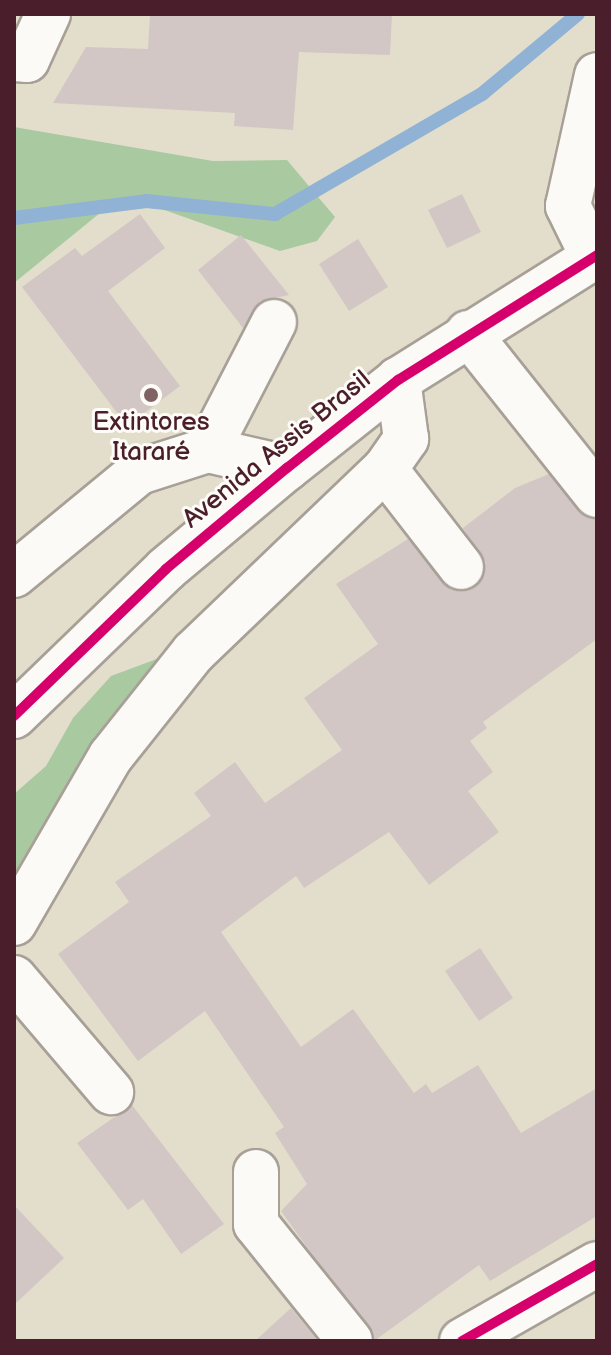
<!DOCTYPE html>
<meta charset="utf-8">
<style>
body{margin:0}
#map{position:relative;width:611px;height:1355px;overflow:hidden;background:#e3decc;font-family:"Balsamiq Sans",sans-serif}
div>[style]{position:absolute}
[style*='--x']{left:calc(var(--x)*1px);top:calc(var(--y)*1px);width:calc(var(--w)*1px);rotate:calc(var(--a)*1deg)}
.forest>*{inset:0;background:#a9caa0}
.stream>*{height:14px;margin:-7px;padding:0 7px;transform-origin:7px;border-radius:7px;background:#90b2d4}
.building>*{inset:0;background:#d2c7c4}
.roads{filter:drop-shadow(2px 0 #a8a097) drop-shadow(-2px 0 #a8a097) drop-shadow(0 2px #a8a097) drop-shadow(0 -2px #a8a097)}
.minor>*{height:44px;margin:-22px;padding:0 22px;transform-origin:22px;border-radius:22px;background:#fbfaf7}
.cycleway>*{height:10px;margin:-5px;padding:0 5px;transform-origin:5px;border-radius:5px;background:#d6006c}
.dots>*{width:22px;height:22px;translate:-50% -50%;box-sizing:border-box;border:4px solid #fdfcf7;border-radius:50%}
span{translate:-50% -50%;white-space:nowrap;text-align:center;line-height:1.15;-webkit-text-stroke:6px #fdfcf7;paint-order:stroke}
.poi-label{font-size:26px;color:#4a1f2b}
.street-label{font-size:26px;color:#4a1f2b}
.frame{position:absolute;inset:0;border:16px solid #4a1f2b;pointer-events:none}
</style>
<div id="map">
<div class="forest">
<i style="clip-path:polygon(14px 127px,213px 161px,287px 160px,335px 217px,317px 241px,280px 251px,156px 207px,100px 213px,14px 283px)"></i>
<i style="clip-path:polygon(162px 657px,14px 923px,14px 794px,46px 766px,73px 718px,111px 676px)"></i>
</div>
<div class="stream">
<i style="--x:14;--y:218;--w:133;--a:-7.3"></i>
<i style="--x:146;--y:201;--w:130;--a:5.8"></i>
<i style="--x:275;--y:214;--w:239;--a:-30.1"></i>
<i style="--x:482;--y:94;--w:125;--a:-39.8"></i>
</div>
<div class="building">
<i style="clip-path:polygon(150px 14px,392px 14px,390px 55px,299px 52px,293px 130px,234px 126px,235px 113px,53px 103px,86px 47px,148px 49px)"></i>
<i style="clip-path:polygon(462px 194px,481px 232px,447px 248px,428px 210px)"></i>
<i style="clip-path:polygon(140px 214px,165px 248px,108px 291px,180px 386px,127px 426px,22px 287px,75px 248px,82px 256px)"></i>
<i style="clip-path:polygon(241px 235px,289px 295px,260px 301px,243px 328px,198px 270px)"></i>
<i style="clip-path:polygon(358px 239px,388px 287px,349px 311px,319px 264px)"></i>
<i style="clip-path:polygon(549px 474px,578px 511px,597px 519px,597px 639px,483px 722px,487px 728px,470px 741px,493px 772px,468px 791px,499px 832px,429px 885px,389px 832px,304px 888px,296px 876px,221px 932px,301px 1047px,353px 1009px,414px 1093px,426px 1084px,432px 1093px,478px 1065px,521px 1133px,597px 1088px,597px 1216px,490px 1281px,479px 1265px,374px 1341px,281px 1211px,307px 1184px,275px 1133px,284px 1127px,205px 1011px,138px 1061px,58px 954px,129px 902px,115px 882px,211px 816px,194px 793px,235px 762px,265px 803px,342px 750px,304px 698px,378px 644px,336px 584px,408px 539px,451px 590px,476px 587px,486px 563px,463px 528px,515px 488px)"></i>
<i style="clip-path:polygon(480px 948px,513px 998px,479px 1021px,445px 971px)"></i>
<i style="clip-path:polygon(132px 1105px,224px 1224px,181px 1254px,143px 1199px,128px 1210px,77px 1143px)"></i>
<i style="clip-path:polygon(14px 1205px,64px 1258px,14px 1305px)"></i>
<i style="clip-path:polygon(291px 1308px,318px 1341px,255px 1341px)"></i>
</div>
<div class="roads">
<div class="minor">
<i style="--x:14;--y:59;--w:13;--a:4"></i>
<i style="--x:27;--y:60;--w:51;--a:-65.5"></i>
<i style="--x:593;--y:257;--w:57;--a:-116.1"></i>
<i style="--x:568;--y:206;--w:134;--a:-77.5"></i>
<i style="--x:468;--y:333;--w:207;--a:51.5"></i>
<i style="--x:208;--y:450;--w:144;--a:-62.7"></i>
<i style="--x:385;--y:469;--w:124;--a:52.2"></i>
<i style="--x:14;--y:575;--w:162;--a:-39.5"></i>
<i style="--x:139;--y:472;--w:72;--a:-17.7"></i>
<i style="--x:208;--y:450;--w:81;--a:12.8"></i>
<i style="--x:14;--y:716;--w:211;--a:-44"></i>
<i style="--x:166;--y:569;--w:158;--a:-39.9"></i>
<i style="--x:287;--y:468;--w:142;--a:-38.4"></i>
<i style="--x:398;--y:380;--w:235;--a:-32.1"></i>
<i style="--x:14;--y:923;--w:193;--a:-59.9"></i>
<i style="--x:111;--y:756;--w:132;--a:-51.5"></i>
<i style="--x:193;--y:653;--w:266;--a:-43.8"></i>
<i style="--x:385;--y:469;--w:37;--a:-55"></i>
<i style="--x:406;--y:439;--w:60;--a:-97.7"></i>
<i style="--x:14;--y:978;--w:150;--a:49.6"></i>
<i style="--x:256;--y:1172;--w:52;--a:90"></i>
<i style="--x:256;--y:1224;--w:150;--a:51.2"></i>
<i style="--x:462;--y:1341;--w:155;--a:-29.7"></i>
</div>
</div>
<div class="cycleway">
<i style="--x:14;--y:716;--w:211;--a:-44"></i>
<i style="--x:166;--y:569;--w:158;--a:-39.9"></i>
<i style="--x:287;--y:468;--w:142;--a:-38.4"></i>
<i style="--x:398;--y:380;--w:235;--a:-32.1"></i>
<i style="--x:462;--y:1341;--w:155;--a:-29.7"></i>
</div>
<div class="dots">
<i style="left:151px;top:395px;background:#806263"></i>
</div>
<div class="poi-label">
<span style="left:151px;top:438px">Extintores<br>Itararé</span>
</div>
<div class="street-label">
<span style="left:277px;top:450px;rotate:-39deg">Avenida Assis Brasil</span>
</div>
<div class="frame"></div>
</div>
